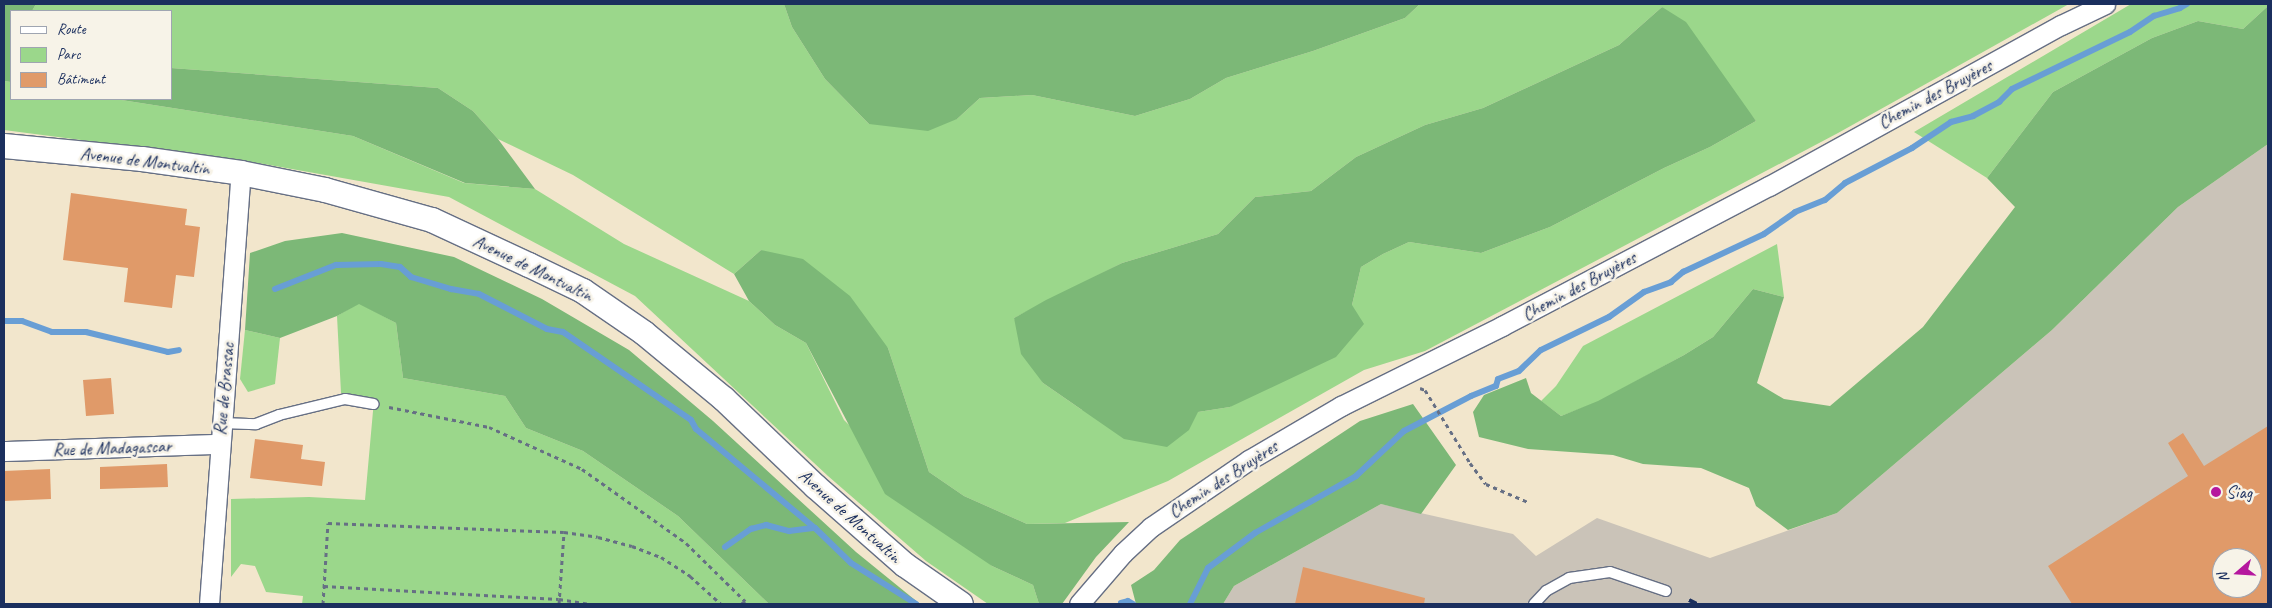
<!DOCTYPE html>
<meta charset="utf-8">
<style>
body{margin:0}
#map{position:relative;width:2272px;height:608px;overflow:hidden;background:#f2e6cc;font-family:Caveat,sans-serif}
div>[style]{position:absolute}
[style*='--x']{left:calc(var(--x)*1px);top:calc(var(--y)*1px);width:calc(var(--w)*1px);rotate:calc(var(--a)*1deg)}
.industrial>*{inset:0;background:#cac3b8}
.green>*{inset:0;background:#9bd78b}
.forest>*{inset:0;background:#7cb877}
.stream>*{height:6px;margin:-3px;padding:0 3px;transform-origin:3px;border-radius:3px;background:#689ed5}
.building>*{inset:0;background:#e09a69}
.path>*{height:3px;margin-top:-1.5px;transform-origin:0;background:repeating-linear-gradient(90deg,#666f84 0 4px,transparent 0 8px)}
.roads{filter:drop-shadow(1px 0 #666f84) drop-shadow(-1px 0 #666f84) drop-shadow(0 1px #666f84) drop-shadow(0 -1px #666f84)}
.service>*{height:10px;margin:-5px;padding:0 5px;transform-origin:5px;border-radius:5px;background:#fff}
.minor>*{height:19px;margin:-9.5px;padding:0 9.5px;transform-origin:9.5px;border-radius:9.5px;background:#fff}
.tertiary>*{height:24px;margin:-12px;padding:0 12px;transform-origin:12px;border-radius:12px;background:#fff}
.rail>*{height:4px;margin-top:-2px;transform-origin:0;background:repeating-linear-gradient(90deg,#1b2f5e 0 8px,transparent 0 12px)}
.dots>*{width:14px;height:14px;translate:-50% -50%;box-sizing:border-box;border:2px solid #f7f3e8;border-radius:50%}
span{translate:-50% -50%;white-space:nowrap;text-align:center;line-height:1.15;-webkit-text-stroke:5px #f7f3e8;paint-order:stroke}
.street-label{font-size:18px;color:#1b2f5e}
.poi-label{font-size:18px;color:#1b2f5e}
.left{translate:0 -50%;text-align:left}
.frame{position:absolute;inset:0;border:5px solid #1b2f5e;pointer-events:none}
.legend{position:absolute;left:10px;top:10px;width:162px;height:90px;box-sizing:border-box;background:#f7f3e8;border:1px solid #9fa5b1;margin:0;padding:6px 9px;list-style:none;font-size:15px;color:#1b2f5e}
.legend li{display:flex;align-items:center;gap:10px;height:25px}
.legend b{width:25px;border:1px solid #9fa5b1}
.north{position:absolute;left:2212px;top:548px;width:50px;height:50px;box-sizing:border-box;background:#f7f3e8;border:1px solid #9fa5b1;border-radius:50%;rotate:251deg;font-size:14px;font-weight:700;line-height:20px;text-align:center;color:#1b2f5e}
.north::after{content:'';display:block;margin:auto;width:18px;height:22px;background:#b5179e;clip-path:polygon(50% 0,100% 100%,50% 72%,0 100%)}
</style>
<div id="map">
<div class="industrial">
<i style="clip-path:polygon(evenodd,2268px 144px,2268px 604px,1223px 604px,1234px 586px,1381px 504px,1513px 534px,1536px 556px,1597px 518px,1710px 558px,1837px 513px,2052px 330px,2178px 207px,2268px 144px,2222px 558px,2252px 558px,2252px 588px,2222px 588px,2222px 558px)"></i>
</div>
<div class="green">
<i style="clip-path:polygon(evenodd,36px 4px,784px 4px,792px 27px,825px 79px,869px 124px,957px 119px,980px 98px,1032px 95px,1135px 116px,1190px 99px,1226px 78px,1313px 51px,1405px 18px,1420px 4px,2069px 4px,1838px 133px,1425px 351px,1364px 370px,1168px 481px,1065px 523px,1027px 524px,964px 496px,929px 472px,888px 348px,761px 250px,734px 274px,573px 175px,498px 139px,473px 111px,438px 88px,171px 68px,171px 11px,32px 11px,36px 4px,1662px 7px,1756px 121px,1710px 147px,1664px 168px,1550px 227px,1481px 253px,1409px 242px,1383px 254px,1361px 267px,1352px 305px,1230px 407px,1198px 412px,1082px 410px,1043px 383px,1014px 318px,1122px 263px,1218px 234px,1255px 197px,1311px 191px,1356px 157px,1425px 125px,1483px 108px,1619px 45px,1662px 7px)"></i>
<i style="clip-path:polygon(2131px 4px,2268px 4px,2268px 6px,2243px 29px,2198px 21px,2152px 38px,2053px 92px,1987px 178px,1914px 132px)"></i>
<i style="clip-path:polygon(4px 81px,11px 82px,11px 99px,115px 99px,353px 136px,464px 183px,535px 189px,624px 244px,749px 301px,775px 325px,806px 343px,844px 420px,992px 566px,1033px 585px,1039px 604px,988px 604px,926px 561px,828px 476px,635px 296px,449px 197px,258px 163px,4px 130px)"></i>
<i style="clip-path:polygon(1777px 244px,1784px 297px,1753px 289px,1713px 337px,1684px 355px,1598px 402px,1561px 416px,1541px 401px,1556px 386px,1583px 346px)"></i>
<i style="clip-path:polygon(359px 303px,396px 323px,403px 378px,505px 396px,526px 428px,583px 451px,678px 516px,769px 604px,302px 604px,303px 596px,266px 592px,255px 566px,241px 564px,231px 577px,231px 499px,309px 497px,365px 500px,374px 400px,341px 393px,337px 316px)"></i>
<i style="clip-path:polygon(245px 330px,280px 338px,275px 384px,248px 392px,240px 379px)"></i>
</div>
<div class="forest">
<i style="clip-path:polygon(4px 4px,36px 4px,32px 11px,11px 11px,11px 82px,4px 81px)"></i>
<i style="clip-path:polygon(784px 4px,1420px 4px,1405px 18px,1313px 51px,1226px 78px,1190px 99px,1135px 116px,1032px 95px,980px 98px,957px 119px,928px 131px,869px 124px,825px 79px,792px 27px)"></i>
<i style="clip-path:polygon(2268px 6px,2268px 144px,2178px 207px,2052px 330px,1837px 513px,1788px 530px,1756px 506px,1749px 488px,1701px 468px,1643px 464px,1613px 455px,1528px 449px,1479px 437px,1473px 412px,1484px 395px,1526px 378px,1531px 393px,1561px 416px,1598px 401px,1684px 355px,1713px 337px,1753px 289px,1784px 297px,1757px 383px,1784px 399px,1830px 406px,1923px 327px,2015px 207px,1987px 178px,2053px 92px,2152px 38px,2198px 21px,2243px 29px)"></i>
<i style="clip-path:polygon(1662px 7px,1686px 22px,1756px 121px,1710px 147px,1664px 168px,1550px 227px,1481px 253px,1409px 242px,1383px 254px,1361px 267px,1352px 305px,1364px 324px,1336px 357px,1230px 407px,1198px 412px,1189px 430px,1167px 447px,1124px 439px,1043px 383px,1021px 354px,1014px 318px,1046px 300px,1122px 263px,1218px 234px,1255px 197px,1311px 191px,1356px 157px,1425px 125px,1483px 108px,1619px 45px)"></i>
<i style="clip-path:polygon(171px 68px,438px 88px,473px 111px,498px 139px,535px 189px,465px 183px,353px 136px,115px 99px,171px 99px)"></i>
<i style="clip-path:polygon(342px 233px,454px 257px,542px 299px,629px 350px,713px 421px,856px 552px,920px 604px,769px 604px,678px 516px,583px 451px,526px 428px,505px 396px,403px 378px,396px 323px,359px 304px,337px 316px,280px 338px,245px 330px,250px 253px,285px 241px)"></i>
<i style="clip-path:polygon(761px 250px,803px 259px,850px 296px,888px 348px,929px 472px,964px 496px,1027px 524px,1129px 522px,1096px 557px,1062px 604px,1039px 604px,1033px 585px,992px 566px,885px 494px,806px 343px,775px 325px,749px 301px,734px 274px)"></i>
<i style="clip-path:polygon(1413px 404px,1456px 465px,1421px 514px,1381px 504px,1234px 586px,1223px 604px,1136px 604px,1131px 585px,1154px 570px,1180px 540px,1360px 421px)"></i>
</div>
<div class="stream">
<i style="--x:275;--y:289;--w:66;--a:-21.5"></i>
<i style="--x:336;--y:265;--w:45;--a:-1.3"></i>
<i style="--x:381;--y:264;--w:19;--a:9"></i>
<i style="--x:400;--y:267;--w:15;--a:42"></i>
<i style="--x:411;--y:277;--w:42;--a:16.7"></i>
<i style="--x:451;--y:289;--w:28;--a:10"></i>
<i style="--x:479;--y:294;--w:76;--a:27.2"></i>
<i style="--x:547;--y:329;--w:16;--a:11"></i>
<i style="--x:563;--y:332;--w:155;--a:34.5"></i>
<i style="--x:691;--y:420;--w:10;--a:61"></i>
<i style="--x:696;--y:429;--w:155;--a:39.8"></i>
<i style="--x:815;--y:528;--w:50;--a:44.2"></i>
<i style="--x:851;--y:563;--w:77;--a:32.2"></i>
<i style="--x:4;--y:321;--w:18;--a:0"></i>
<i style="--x:22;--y:321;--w:32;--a:20"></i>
<i style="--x:52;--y:332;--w:34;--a:0"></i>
<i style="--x:86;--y:332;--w:84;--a:13.7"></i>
<i style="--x:168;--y:352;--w:11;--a:-10"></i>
<i style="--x:725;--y:547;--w:32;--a:-35"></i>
<i style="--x:751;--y:529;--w:16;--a:-15"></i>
<i style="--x:766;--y:525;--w:24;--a:15"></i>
<i style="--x:789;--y:531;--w:26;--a:-7"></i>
<i style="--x:1121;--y:603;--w:7;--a:-16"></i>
<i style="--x:1128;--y:601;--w:6;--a:31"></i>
<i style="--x:1190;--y:604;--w:40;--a:-63.4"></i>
<i style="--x:1208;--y:568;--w:59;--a:-36.7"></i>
<i style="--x:1255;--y:533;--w:116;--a:-29.4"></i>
<i style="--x:1356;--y:476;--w:66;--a:-43.2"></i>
<i style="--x:1404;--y:431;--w:76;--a:-27.6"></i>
<i style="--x:1471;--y:396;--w:27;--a:-22"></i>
<i style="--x:1496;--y:386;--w:7;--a:-74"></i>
<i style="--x:1498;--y:379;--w:22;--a:-21"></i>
<i style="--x:1519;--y:371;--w:30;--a:-44"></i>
<i style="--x:1541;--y:350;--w:76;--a:-25.9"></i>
<i style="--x:1609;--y:317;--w:43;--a:-35.5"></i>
<i style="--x:1644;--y:292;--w:29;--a:-20"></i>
<i style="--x:1671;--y:282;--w:16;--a:-40"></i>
<i style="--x:1683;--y:272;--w:89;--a:-25.1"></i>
<i style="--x:1764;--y:234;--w:38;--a:-35"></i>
<i style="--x:1795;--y:212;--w:32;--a:-22"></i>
<i style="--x:1825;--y:200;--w:26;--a:-40"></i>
<i style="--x:1845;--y:183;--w:76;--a:-27.6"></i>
<i style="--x:1912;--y:148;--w:47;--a:-33.7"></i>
<i style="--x:1951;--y:122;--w:23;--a:-15"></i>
<i style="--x:1973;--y:116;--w:30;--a:-28"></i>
<i style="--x:1999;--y:102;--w:18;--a:-45"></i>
<i style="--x:2012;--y:89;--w:131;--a:-25.8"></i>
<i style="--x:2130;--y:32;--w:29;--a:-34"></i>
<i style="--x:2154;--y:16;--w:27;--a:-17"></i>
<i style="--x:2180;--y:8;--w:8;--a:-30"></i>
</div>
<div class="building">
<i style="clip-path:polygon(71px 193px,187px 209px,185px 225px,200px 227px,194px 277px,176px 275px,172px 308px,124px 302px,128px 268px,63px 260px)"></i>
<i style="clip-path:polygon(111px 378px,114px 414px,86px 416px,83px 380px)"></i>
<i style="clip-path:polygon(evenodd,2268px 426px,2268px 604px,2072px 604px,2048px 566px,2188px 476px,2168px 443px,2183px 433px,2204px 466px,2268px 426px,2222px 558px,2252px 558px,2252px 588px,2222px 588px,2222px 558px)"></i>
<i style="clip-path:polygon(255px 439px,303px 445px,301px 459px,325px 462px,322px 486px,250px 478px)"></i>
<i style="clip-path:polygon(167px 464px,168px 487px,100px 489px,100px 467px)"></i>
<i style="clip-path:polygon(50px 469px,51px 499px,4px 501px,4px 471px)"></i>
<i style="clip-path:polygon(1303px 567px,1425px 598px,1424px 604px,1295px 604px)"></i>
</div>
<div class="path">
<i style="--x:1420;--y:388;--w:5;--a:22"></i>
<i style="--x:1425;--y:390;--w:86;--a:58.3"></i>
<i style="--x:1470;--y:463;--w:26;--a:53"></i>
<i style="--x:1486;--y:484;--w:46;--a:23.2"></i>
<i style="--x:389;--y:407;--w:102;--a:11.3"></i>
<i style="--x:489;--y:427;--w:102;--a:24.3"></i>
<i style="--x:582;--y:469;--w:128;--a:35.4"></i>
<i style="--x:686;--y:543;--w:83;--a:44.5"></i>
<i style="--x:745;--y:601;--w:5;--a:143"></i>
<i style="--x:324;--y:586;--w:235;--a:3.2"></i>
<i style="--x:559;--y:599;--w:33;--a:9"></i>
<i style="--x:323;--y:604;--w:81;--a:-86.5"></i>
<i style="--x:328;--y:523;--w:236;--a:2.2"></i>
<i style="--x:564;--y:532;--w:34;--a:8"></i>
<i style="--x:598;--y:537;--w:35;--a:15"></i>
<i style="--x:632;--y:546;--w:31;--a:21"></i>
<i style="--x:661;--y:557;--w:35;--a:33"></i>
<i style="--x:690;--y:576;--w:42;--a:42.1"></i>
<i style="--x:559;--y:604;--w:71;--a:-86"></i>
</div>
<div class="roads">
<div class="service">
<i style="--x:221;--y:423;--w:35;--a:2"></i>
<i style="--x:256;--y:424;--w:25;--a:-21"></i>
<i style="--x:279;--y:415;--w:68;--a:-13.6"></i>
<i style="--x:345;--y:399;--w:29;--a:10"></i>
<i style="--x:1534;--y:604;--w:18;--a:-47"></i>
<i style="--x:1546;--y:591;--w:26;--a:-29"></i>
<i style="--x:1569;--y:578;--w:41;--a:-8.3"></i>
<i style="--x:1610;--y:572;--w:59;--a:18.7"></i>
</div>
<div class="minor">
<i style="--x:4;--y:451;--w:215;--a:-1.9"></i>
<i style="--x:209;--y:604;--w:432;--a:-85.8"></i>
<i style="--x:1079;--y:604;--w:67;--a:-49.2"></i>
<i style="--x:1123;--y:553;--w:38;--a:-43"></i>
<i style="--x:1151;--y:527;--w:119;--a:-34.4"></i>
<i style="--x:1249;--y:460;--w:107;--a:-30.4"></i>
<i style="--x:1341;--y:406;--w:180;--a:-26.4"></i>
<i style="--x:1502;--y:326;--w:301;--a:-27.7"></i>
<i style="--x:1769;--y:186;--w:333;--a:-28.9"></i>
<i style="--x:2061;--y:25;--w:49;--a:-25.5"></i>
</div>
<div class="tertiary">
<i style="--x:4;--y:146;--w:139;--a:5.4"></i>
<i style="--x:142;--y:159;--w:100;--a:8"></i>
<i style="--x:241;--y:173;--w:86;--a:11.4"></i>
<i style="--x:325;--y:190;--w:111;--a:15.7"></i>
<i style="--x:432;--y:220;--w:107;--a:24.9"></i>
<i style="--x:529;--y:265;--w:60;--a:25.7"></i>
<i style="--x:583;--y:291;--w:74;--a:34.5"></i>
<i style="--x:644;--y:333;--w:104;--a:39.5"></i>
<i style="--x:724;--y:399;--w:126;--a:43.7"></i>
<i style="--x:815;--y:486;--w:120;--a:41.3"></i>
<i style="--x:905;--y:565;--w:68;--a:34.9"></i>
</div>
</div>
<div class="rail">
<i style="--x:1689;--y:600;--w:9;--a:27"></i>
</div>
<div class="dots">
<i style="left:2216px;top:492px;background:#b5179e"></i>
</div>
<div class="street-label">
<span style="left:1935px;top:94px;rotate:-28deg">Chemin des Bruyères</span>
<span style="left:145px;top:161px;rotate:7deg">Avenue de Montvaltin</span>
<span style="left:533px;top:268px;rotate:26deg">Avenue de Montvaltin</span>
<span style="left:1579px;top:286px;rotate:-28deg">Chemin des Bruyères</span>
<span style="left:224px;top:389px;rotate:-85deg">Rue de Brassac</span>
<span style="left:112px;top:448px;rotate:-2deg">Rue de Madagascar</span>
<span style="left:1223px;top:479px;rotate:-33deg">Chemin des Bruyères</span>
<span style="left:850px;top:516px;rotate:42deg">Avenue de Montvaltin</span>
</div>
<div class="poi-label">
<span class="left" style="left:2226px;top:492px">Siag</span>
</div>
<div class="frame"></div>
<ul class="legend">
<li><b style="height:6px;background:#fff"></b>Route</li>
<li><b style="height:14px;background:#9bd78b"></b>Parc</li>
<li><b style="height:14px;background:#e09a69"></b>Bâtiment</li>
</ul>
<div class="north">N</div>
</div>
